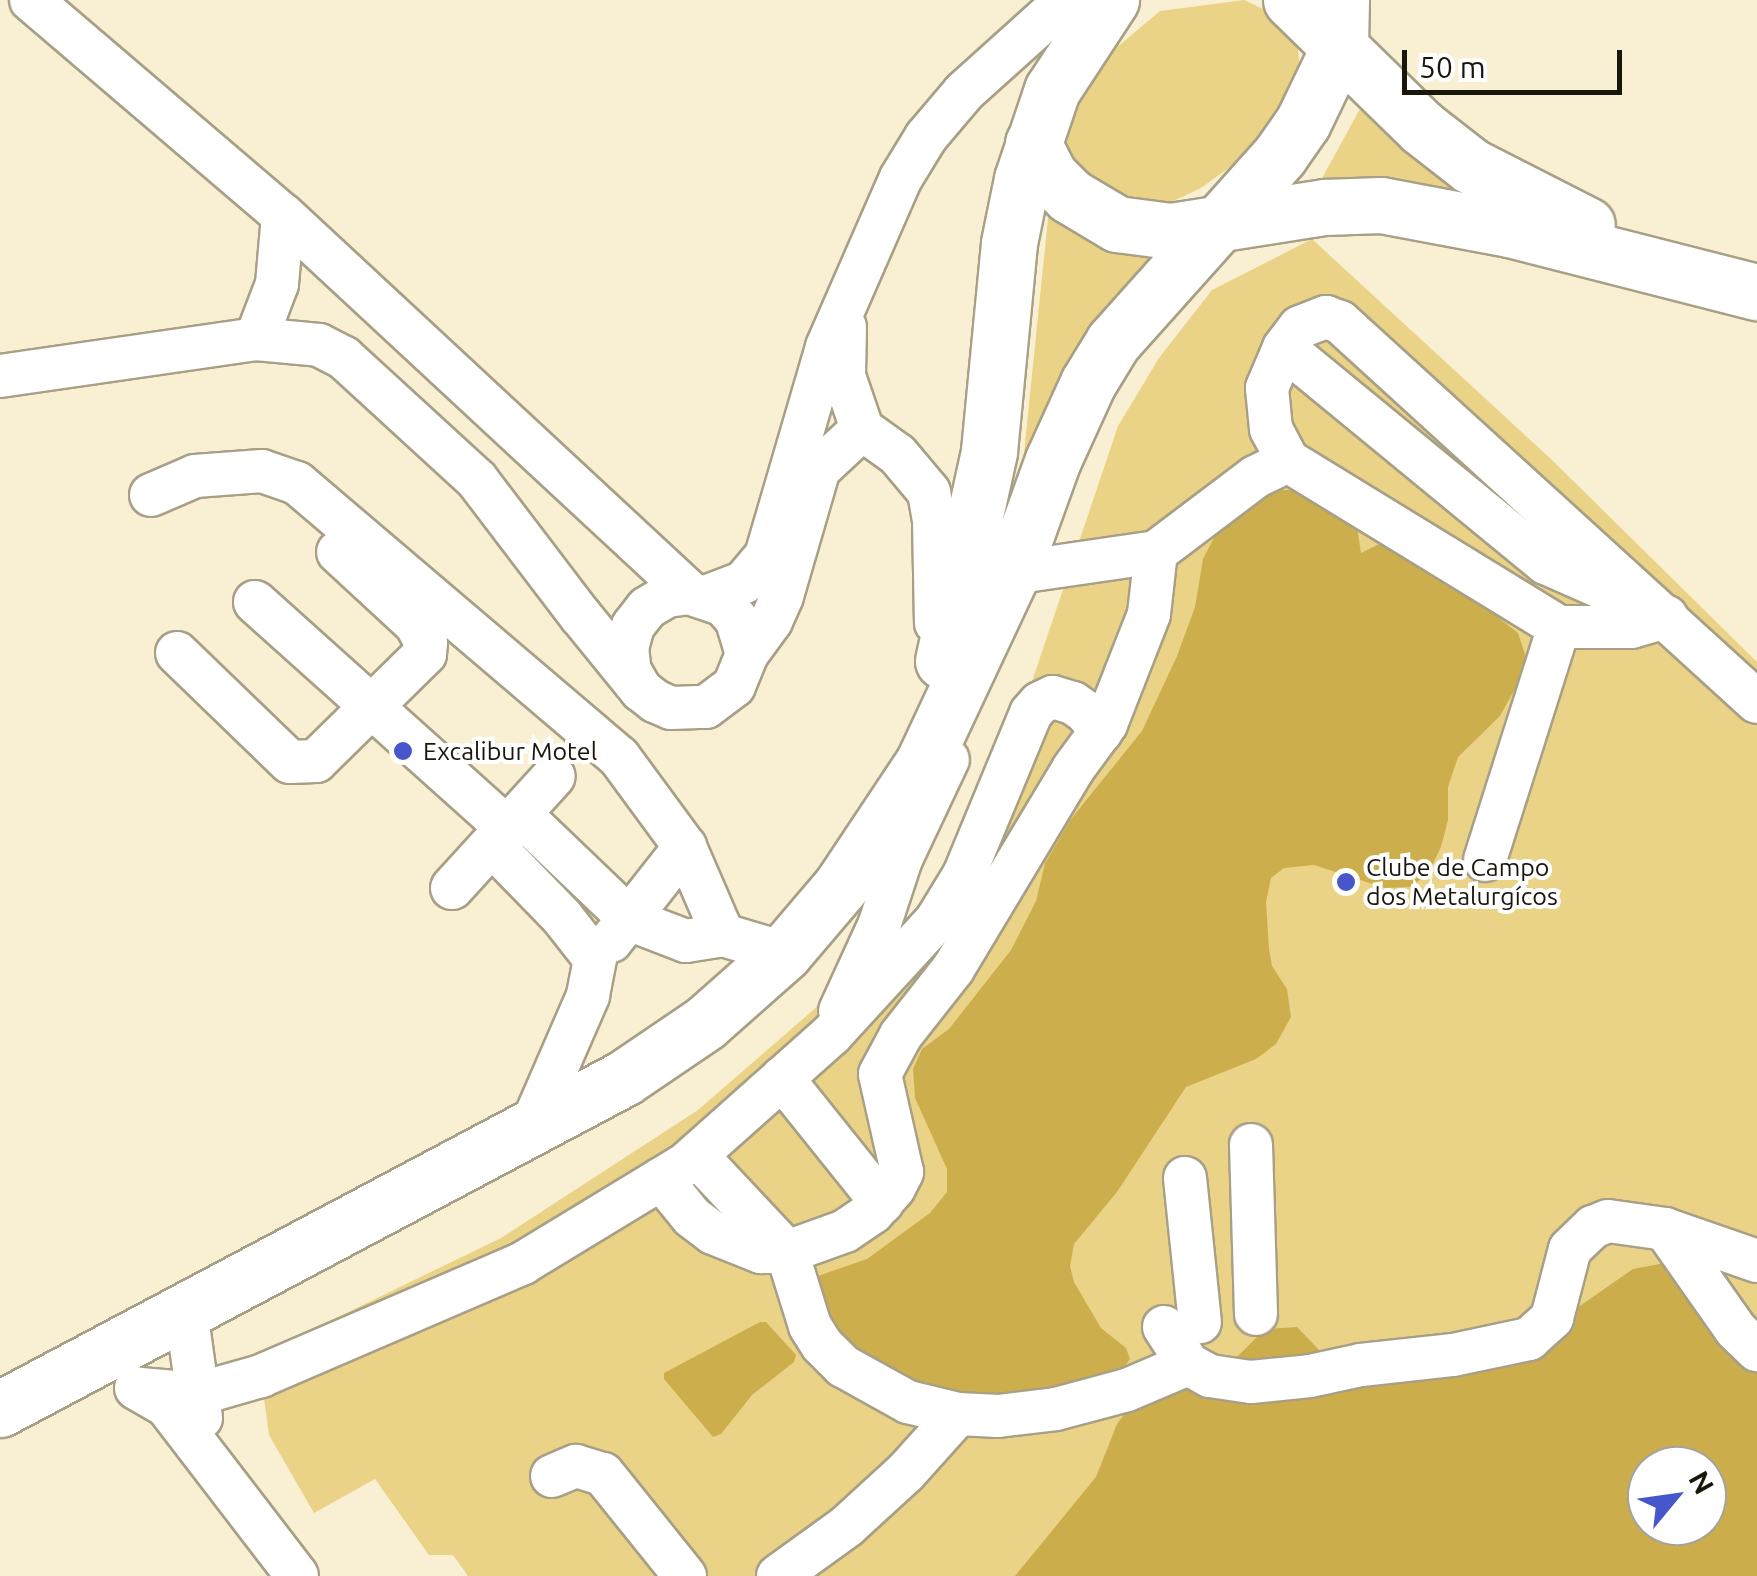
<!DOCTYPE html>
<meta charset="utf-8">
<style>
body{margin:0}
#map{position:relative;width:1757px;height:1576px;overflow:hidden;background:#f9f0d4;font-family:Ubuntu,sans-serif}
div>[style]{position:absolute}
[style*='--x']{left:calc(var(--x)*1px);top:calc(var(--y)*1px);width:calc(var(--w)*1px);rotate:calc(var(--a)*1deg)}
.green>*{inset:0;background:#ead386}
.forest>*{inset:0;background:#cbae4b}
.water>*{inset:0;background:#ccaf4c}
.roads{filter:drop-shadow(2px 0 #a8a086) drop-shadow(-2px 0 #a8a086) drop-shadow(0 2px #a8a086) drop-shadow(0 -2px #a8a086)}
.minor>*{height:42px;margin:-21px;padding:0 21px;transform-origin:21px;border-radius:21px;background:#fff}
.major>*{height:55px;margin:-27.5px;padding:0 27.5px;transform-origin:27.5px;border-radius:27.5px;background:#fff}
.dots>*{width:28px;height:28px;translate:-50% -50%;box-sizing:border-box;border:5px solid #fff;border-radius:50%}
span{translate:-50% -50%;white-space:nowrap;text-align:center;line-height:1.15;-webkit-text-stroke:8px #fff;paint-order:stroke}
.poi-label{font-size:25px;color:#19160c}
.left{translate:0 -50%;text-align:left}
.north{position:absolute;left:1627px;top:1446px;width:100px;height:100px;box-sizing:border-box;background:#fff;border:2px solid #a3a29e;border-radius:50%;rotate:61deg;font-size:28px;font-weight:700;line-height:40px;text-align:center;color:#19160c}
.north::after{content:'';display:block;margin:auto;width:35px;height:45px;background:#4756ca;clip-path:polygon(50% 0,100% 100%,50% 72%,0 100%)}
.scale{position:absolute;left:1402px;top:50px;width:220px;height:45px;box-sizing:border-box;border:5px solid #19160c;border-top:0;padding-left:12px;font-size:30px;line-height:35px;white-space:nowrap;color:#19160c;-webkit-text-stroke:8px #fff;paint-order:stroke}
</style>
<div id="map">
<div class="green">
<i style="clip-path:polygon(1244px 0,1278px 16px,1297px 39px,1300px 71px,1272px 137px,1201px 188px,1165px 205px,1137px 206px,1062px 168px,1074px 97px,1103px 59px,1160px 11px)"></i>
<i style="clip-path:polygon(1367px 96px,1510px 205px,1320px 182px)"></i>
<i style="clip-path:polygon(1050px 199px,1161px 256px,1020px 492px)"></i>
<i style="clip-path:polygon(1312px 239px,1552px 460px,1757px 662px,1757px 1483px,1639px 1430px,1186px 1576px,468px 1576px,453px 1555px,429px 1555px,375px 1479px,314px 1513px,269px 1435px,263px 1391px,274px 1348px,501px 1238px,698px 1110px,903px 932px,967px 833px,1018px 723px,1118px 426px,1159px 358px,1212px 290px)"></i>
</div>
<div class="forest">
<i style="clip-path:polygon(evenodd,1670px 1262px,1757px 1329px,1757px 1576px,1015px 1576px,1096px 1477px,1117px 1424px,1144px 1388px,1232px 1362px,1265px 1329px,1297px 1327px,1322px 1353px,1551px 1326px,1633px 1269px,1670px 1262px,1647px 1466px,1707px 1466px,1707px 1526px,1647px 1526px,1647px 1466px)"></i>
</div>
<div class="water">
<i style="clip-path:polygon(1278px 490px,1298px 490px,1357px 527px,1361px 553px,1385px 541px,1495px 615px,1518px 633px,1526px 657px,1521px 678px,1500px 716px,1458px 757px,1448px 787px,1448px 820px,1441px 847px,1428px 874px,1410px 887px,1385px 888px,1314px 865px,1284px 868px,1271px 878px,1266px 902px,1269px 949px,1272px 966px,1287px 989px,1291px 1017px,1276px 1044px,1256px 1059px,1186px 1087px,1117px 1192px,1074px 1244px,1070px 1266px,1074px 1282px,1101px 1328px,1126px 1348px,1130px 1359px,1122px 1370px,1025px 1396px,971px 1395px,920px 1386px,838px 1345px,812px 1278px,867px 1259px,930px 1213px,947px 1192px,947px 1169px,915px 1098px,913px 1069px,922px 1049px,949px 1029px,1011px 950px,1036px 901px,1045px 863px,1071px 819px,1142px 731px,1177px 656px,1195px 607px,1203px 559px,1219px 528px)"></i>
<i style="clip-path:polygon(760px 1322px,766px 1322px,796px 1355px,794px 1362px,752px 1395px,721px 1434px,713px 1437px,664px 1379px,664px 1373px)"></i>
</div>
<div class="roads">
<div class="minor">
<i style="--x:31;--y:0;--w:331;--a:40.5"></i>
<i style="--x:283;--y:215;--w:555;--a:42.88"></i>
<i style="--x:845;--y:327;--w:49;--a:91.2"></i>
<i style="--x:844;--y:376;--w:56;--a:71.2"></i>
<i style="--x:862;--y:429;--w:44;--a:35.8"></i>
<i style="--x:898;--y:455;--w:48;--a:50"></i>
<i style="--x:929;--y:492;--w:28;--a:80"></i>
<i style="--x:934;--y:520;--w:103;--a:88.9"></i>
<i style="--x:256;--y:339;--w:59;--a:-69.1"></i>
<i style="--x:277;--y:284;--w:69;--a:-85"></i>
<i style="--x:1284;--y:348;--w:339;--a:39.4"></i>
<i style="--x:1546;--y:563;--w:62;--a:23.7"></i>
<i style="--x:1603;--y:588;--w:31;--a:9"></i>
<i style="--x:0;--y:376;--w:259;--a:-8.2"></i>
<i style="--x:256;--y:339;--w:63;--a:5.4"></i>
<i style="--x:319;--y:345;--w:28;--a:27"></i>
<i style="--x:344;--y:358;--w:180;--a:42.5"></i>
<i style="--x:477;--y:480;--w:170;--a:52.7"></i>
<i style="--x:580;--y:615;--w:97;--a:50.9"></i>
<i style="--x:641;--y:690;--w:18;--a:38"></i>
<i style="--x:655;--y:701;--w:17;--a:24"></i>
<i style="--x:671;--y:708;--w:35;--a:-2"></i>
<i style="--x:706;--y:707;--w:35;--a:-37"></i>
<i style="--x:734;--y:686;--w:35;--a:-68"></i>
<i style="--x:747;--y:654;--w:37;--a:-107"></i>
<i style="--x:736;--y:619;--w:18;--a:-131"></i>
<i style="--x:724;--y:605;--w:36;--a:-161"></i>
<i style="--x:690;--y:593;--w:23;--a:173"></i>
<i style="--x:667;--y:596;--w:23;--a:149"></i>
<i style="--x:647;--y:608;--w:23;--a:128"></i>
<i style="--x:633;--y:626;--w:23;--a:105"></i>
<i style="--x:627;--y:648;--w:23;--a:83"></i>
<i style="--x:630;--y:671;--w:22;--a:60"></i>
<i style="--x:1288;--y:461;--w:36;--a:-118"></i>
<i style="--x:1271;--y:429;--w:41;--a:-95.6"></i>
<i style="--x:1267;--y:388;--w:43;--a:-67"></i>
<i style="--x:1284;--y:348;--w:26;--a:-53"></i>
<i style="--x:1300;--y:327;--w:28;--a:-21"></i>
<i style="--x:1326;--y:317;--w:15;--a:20"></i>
<i style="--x:1340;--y:322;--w:564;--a:42.34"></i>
<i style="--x:151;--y:495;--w:48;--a:-23.4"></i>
<i style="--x:195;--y:476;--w:67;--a:-4.3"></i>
<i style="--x:262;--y:471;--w:37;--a:19"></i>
<i style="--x:297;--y:483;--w:423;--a:40.4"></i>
<i style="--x:619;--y:757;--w:112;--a:53.7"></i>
<i style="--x:685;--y:847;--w:96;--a:66.6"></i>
<i style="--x:723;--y:935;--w:64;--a:16.4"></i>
<i style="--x:1012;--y:573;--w:146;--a:-8.3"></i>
<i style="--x:1156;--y:552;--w:124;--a:-37.1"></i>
<i style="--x:1255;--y:477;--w:37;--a:-26"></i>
<i style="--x:1288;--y:461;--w:318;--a:31.5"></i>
<i style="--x:708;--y:596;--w:39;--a:-21"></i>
<i style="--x:744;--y:582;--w:34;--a:-50"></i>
<i style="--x:766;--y:556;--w:218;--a:-73.7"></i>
<i style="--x:827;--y:347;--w:184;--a:-66.4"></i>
<i style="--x:901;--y:178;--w:48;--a:-58.6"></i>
<i style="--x:926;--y:137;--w:59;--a:-49.8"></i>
<i style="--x:964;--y:92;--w:137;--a:-42"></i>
<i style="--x:255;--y:602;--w:341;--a:41.9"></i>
<i style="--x:177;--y:653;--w:157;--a:44"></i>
<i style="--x:290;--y:762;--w:26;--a:-2"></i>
<i style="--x:316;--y:761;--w:153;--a:-44.5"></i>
<i style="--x:425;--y:654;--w:11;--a:-85"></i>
<i style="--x:426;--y:643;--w:21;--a:-118"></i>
<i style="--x:416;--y:624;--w:106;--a:-137.3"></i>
<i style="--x:747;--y:654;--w:41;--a:-54"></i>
<i style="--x:771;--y:621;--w:27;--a:-66"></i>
<i style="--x:782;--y:596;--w:132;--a:-73.8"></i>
<i style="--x:819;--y:469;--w:59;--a:-42.9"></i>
<i style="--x:522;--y:816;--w:151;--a:43.7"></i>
<i style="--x:631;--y:920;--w:59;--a:20.9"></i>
<i style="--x:686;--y:941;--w:37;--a:-9"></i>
<i style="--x:493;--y:846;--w:99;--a:45.8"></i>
<i style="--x:562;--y:917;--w:53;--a:51.8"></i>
<i style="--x:595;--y:959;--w:38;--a:101"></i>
<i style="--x:588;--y:996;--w:148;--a:113.5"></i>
<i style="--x:1485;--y:860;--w:244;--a:-72.4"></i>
<i style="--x:1559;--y:627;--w:72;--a:0"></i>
<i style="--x:1631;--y:627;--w:37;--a:-16"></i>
<i style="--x:452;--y:888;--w:151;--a:-47.7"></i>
<i style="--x:611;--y:941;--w:120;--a:-51.8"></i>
<i style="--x:840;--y:1011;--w:94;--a:-65.4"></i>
<i style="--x:879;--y:926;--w:71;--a:-71.8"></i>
<i style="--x:901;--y:859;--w:110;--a:-64.8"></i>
<i style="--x:782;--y:1078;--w:160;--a:51.3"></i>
<i style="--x:1251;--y:1145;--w:169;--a:88.3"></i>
<i style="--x:696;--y:1155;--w:133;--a:46.8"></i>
<i style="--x:787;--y:1252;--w:77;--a:72.7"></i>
<i style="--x:810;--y:1326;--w:22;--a:58"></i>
<i style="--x:822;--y:1345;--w:30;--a:45"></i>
<i style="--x:843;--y:1366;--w:74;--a:29"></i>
<i style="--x:908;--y:1402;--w:51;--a:13.5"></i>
<i style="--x:958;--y:1414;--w:40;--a:2.9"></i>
<i style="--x:998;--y:1416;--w:58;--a:-6.9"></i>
<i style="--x:1056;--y:1409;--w:73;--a:-15"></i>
<i style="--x:1127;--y:1390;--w:66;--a:-23.1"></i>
<i style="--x:1185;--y:1178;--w:145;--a:84.1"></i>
<i style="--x:661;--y:1179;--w:49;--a:50.8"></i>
<i style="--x:692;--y:1217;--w:26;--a:37"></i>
<i style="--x:713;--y:1233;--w:52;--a:21.6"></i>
<i style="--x:761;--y:1252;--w:26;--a:0"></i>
<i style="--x:787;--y:1252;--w:62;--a:-19.9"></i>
<i style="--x:845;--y:1231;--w:34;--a:-34"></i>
<i style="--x:873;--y:1212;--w:32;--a:-49"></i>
<i style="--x:894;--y:1188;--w:18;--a:-63"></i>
<i style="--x:902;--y:1172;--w:100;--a:-102.7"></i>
<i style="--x:880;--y:1074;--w:44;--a:-61.7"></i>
<i style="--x:901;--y:1035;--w:84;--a:-51.8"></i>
<i style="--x:953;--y:969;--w:233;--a:-59"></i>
<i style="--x:1073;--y:769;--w:56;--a:-53.7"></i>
<i style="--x:1106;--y:724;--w:118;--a:-68.6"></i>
<i style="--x:1149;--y:614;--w:62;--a:-83.6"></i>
<i style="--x:1665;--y:1229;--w:123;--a:54.9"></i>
<i style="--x:1736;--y:1330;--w:29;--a:44"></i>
<i style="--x:186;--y:1311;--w:108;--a:82"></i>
<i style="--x:1164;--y:1327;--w:44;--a:57"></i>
<i style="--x:1188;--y:1364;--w:25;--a:29"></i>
<i style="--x:1210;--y:1376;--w:41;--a:8.3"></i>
<i style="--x:1251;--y:1382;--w:59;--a:-5.8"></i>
<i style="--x:1310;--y:1376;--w:52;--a:-12.2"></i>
<i style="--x:1361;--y:1365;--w:93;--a:-6.2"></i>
<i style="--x:1453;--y:1355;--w:78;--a:-11.9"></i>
<i style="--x:1529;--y:1339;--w:31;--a:-42"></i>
<i style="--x:1552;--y:1318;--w:71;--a:-75.4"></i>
<i style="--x:1570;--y:1249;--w:32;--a:-44"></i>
<i style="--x:1593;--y:1227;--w:16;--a:-22"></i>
<i style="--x:1608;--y:1221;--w:58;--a:8"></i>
<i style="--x:1665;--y:1229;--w:97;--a:19.2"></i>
<i style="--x:136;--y:1388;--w:34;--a:30"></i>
<i style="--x:166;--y:1405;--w:215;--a:52.5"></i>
<i style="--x:140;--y:1389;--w:58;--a:4.9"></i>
<i style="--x:198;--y:1394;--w:66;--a:-15.9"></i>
<i style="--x:261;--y:1376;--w:285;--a:-23.3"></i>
<i style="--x:523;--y:1263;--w:191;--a:-31.3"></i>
<i style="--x:686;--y:1164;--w:194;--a:-41.7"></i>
<i style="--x:831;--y:1035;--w:155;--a:-47.4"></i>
<i style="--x:936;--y:921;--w:54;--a:-58.7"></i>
<i style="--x:964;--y:875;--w:175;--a:-67.5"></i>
<i style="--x:1031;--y:713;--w:13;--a:-48"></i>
<i style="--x:1040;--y:703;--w:14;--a:-25"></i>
<i style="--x:1053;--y:697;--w:21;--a:17"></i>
<i style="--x:1073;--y:703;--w:16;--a:35"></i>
<i style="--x:1086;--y:712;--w:25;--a:53"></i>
<i style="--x:552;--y:1476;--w:26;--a:-23"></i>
<i style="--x:576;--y:1466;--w:28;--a:17"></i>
<i style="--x:603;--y:1474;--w:131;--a:51.2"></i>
<i style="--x:778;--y:1576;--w:85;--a:-35.9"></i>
<i style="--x:847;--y:1526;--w:80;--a:-42.5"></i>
<i style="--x:906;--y:1472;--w:78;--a:-48.1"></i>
</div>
<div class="major">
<i style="--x:1291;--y:0;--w:182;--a:44.3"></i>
<i style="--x:1421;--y:127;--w:63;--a:38"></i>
<i style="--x:1471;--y:166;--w:130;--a:27"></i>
<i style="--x:1033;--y:143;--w:37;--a:63"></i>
<i style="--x:1050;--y:176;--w:28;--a:45"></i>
<i style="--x:1070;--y:196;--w:55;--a:30.8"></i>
<i style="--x:1117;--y:224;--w:54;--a:7.4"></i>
<i style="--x:1171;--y:231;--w:156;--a:-8.9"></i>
<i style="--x:1325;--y:207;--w:56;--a:-2"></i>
<i style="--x:1381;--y:205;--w:130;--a:10.6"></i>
<i style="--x:1509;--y:229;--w:256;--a:14.3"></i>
<i style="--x:943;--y:661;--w:215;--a:-77.6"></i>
<i style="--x:989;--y:451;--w:209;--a:-84.5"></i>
<i style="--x:1009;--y:243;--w:65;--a:-78.5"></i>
<i style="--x:1022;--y:179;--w:94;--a:-71.4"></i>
<i style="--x:1052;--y:90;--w:108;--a:-56.8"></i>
<i style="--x:0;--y:1409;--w:706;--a:-27.94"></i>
<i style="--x:624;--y:1078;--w:98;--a:-34.2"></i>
<i style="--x:705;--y:1023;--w:106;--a:-41.5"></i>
<i style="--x:784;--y:953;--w:88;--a:-49.6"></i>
<i style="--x:841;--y:886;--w:148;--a:-56.3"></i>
<i style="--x:923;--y:763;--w:210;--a:-64.9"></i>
<i style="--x:1012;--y:573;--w:120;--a:-70.1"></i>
<i style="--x:1053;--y:460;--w:85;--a:-65.6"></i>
<i style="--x:1088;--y:383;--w:48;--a:-58.6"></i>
<i style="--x:1113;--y:342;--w:251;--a:-48.2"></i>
<i style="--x:1280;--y:155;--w:40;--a:-55.1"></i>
<i style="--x:1303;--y:122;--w:85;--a:-64.3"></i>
<i style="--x:1340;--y:45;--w:45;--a:-88.7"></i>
</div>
</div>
<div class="dots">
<i style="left:403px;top:751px;background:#4756ca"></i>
<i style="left:1346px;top:882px;background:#4756ca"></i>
</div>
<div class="poi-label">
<span class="left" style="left:423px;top:751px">Excalibur Motel</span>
<span class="left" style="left:1366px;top:882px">Clube de Campo<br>dos Metalurgícos</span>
</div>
<div class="north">N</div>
<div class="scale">50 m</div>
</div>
